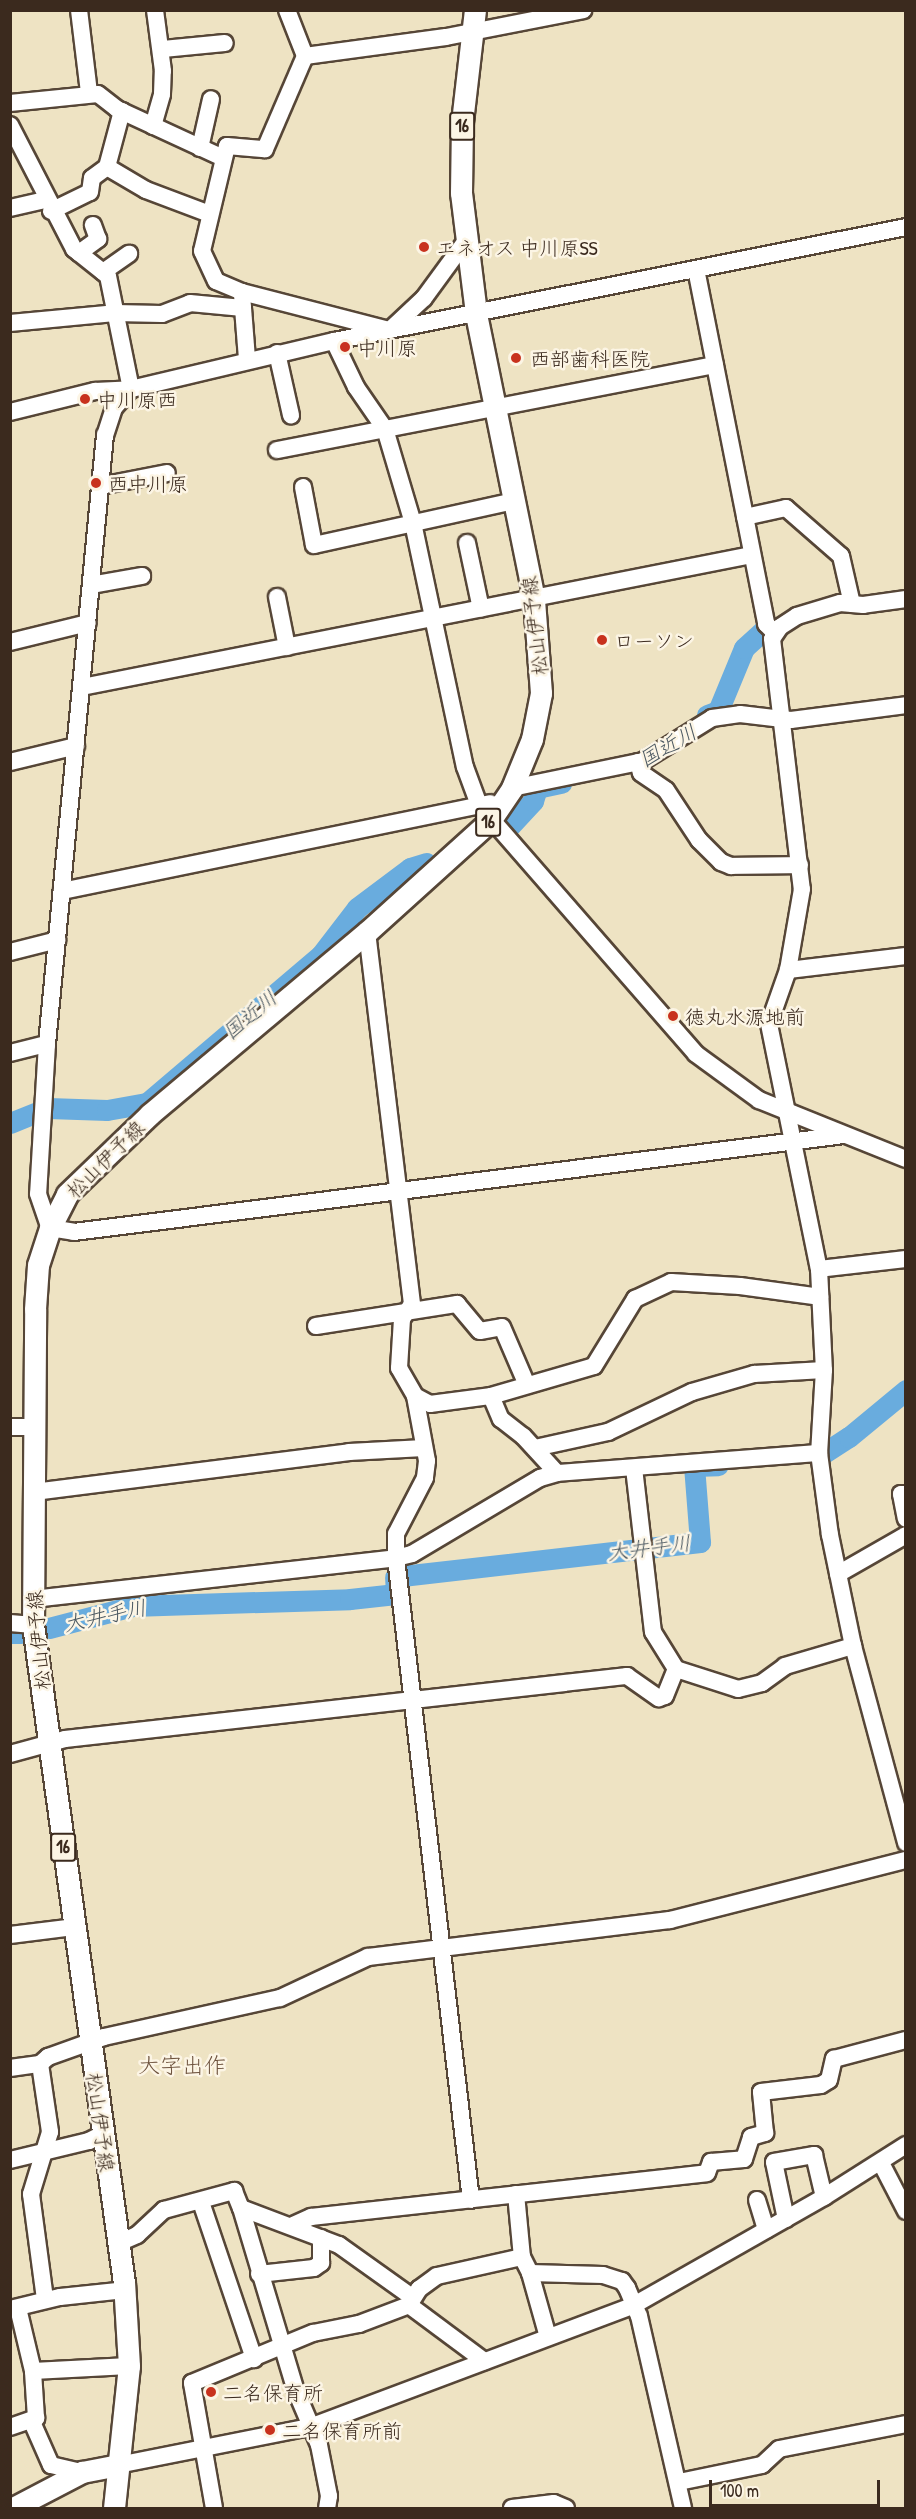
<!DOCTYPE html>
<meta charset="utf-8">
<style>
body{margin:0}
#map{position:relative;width:916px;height:2519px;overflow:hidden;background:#eee3c3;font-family:"Patrick Hand","Klee One",sans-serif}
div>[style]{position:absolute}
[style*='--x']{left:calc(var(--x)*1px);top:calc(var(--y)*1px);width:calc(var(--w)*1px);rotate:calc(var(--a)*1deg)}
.river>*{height:21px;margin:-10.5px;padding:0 10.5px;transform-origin:10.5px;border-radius:10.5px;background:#69acde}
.roads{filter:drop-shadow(2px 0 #564637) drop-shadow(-2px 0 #564637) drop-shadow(0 2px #564637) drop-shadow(0 -2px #564637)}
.minor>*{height:16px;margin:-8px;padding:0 8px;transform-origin:8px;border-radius:8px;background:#fff}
.major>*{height:21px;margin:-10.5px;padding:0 10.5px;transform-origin:10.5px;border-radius:10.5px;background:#fff}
.dots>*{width:16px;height:16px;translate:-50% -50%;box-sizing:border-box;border:3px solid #fcf5e5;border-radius:50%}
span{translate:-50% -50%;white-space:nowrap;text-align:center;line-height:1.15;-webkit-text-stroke:5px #fcf5e5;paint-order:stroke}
.shield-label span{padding:2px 4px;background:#fcf5e5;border:2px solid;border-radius:4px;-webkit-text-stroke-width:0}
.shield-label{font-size:18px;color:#3b2a1e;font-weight:700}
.poi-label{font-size:20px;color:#3b2a1e}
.left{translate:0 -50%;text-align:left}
.street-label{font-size:20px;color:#3b2a1e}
.water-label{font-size:21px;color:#4b5861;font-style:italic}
.quarter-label{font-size:22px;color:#6e533e}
.frame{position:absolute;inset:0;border:12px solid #3b2a1e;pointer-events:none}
.scale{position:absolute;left:709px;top:2480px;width:171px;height:27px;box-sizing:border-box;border:3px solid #3b2a1e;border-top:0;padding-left:8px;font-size:18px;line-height:21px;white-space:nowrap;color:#3b2a1e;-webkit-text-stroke:4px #fcf5e5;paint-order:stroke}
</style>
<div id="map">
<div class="river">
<i style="--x:707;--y:715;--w:12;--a:-20"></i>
<i style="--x:718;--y:711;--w:68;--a:-67.6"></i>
<i style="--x:744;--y:648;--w:30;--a:-42"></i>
<i style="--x:507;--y:829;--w:38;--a:-47"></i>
<i style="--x:533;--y:801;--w:14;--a:-73"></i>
<i style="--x:537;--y:788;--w:25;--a:-12"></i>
<i style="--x:48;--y:1108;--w:59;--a:1.9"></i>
<i style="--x:107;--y:1110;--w:41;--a:-9.9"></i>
<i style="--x:147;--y:1103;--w:228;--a:-40.4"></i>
<i style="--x:321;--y:955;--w:59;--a:-52.5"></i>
<i style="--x:357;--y:908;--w:66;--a:-37"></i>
<i style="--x:410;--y:868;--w:17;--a:-17"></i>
<i style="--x:10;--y:1123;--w:27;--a:-22"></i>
<i style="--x:824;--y:1453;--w:30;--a:-33"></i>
<i style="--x:849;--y:1437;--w:74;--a:-39.5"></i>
<i style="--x:402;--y:1576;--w:300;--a:-6.5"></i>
<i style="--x:700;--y:1542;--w:76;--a:-94.5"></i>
<i style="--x:694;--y:1466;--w:24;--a:-2"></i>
<i style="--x:49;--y:1628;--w:86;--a:-14.8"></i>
<i style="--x:132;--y:1606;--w:218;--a:-1.8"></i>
<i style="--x:350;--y:1599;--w:46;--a:-6.2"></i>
<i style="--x:396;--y:1594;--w:17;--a:-93"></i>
<i style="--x:10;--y:1633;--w:11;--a:0"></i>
</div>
<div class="roads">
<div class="minor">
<i style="--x:79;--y:10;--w:84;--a:83.1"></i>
<i style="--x:287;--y:10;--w:49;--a:68.6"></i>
<i style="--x:163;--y:49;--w:62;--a:-5.5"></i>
<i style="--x:10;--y:103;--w:88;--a:-5.8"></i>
<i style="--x:98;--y:94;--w:24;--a:38"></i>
<i style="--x:117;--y:109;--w:117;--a:24.8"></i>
<i style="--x:122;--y:111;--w:58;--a:105"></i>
<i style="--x:107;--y:167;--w:45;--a:30.5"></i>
<i style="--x:146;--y:190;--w:68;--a:20.6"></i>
<i style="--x:10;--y:125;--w:140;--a:62.7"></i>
<i style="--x:74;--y:249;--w:43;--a:38.5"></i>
<i style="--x:108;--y:276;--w:115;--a:78.5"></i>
<i style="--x:153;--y:126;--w:33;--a:-74"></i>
<i style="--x:162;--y:94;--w:23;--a:-88"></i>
<i style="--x:163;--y:71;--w:62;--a:-97.5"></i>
<i style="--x:200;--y:148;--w:50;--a:-77.3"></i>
<i style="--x:10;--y:208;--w:37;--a:-13"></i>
<i style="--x:51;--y:211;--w:43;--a:-26"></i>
<i style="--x:90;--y:192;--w:14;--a:-82"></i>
<i style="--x:92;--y:178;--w:19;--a:-36"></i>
<i style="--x:79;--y:253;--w:24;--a:-36"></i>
<i style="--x:98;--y:239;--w:15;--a:-110"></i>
<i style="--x:696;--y:269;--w:362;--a:78.8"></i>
<i style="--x:766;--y:624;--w:11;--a:45"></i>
<i style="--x:103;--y:272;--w:32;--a:-35"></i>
<i style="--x:243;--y:308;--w:51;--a:85.5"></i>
<i style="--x:10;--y:323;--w:105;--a:-5.4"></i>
<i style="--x:115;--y:313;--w:47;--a:1.2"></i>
<i style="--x:162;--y:314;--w:30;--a:-21"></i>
<i style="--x:190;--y:303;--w:53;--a:5.4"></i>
<i style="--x:243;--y:308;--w:16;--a:-94"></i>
<i style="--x:393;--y:327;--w:42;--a:-43.1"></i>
<i style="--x:424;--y:298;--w:69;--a:-53.8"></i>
<i style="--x:389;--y:330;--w:152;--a:-165.5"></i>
<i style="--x:242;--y:292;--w:28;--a:-157"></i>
<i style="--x:216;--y:281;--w:33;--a:-115"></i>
<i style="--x:202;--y:251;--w:108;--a:-76.6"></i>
<i style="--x:227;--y:146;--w:38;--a:5"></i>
<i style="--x:265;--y:149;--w:101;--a:-66.7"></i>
<i style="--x:305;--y:56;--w:142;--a:-7.7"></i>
<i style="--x:446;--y:37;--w:140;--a:-11.1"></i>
<i style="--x:334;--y:341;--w:51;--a:64.4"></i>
<i style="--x:356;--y:387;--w:51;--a:55.4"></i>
<i style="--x:385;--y:429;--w:98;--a:73.4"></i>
<i style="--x:413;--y:523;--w:249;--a:78"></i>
<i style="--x:465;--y:767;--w:40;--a:69.8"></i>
<i style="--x:479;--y:805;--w:330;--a:48.9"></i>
<i style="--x:696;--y:1054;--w:78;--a:36.1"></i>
<i style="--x:759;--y:1100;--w:158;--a:21.9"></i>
<i style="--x:277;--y:353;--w:64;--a:77.3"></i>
<i style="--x:131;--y:389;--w:25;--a:132"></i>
<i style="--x:114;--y:408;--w:28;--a:108"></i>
<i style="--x:105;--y:435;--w:612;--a:95.44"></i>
<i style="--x:47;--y:1044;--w:150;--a:93.4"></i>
<i style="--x:38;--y:1194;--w:36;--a:71"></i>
<i style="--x:50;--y:1228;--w:24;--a:9"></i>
<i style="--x:74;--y:1232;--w:776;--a:-7.18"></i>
<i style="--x:10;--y:412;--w:88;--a:-13.9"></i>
<i style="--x:95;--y:391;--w:36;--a:-3"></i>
<i style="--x:131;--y:389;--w:209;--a:-13.3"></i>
<i style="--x:334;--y:341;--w:583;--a:-11.27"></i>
<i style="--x:277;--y:450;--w:446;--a:-11"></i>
<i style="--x:100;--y:486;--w:68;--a:-11"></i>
<i style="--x:303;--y:487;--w:59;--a:79.3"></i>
<i style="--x:314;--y:545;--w:205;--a:-12.4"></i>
<i style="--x:745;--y:517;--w:42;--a:-12.4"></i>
<i style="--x:786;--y:508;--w:73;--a:41.1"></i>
<i style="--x:841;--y:556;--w:49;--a:77.1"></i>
<i style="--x:467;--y:543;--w:67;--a:78"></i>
<i style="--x:91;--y:585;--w:52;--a:-10"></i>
<i style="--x:277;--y:597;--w:51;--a:78.7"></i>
<i style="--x:906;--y:599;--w:43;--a:172.1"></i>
<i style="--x:863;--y:605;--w:23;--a:-175"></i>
<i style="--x:840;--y:603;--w:45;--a:163.2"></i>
<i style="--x:797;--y:616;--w:20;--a:147"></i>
<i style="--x:780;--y:627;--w:14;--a:124"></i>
<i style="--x:772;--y:639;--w:252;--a:83.2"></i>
<i style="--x:802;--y:889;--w:82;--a:99.8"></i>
<i style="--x:788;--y:970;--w:57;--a:109.4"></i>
<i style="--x:769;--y:1024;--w:250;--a:78.5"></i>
<i style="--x:819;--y:1269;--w:101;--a:87.2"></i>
<i style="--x:824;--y:1370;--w:83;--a:93.4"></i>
<i style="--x:819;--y:1453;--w:83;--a:82.4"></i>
<i style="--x:830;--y:1535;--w:113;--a:78.3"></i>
<i style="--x:853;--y:1646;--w:204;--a:74.9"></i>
<i style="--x:10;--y:642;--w:80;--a:-13.7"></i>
<i style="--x:82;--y:687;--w:683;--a:-11.15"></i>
<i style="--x:10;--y:762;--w:68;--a:-13.6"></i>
<i style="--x:638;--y:762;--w:11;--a:75"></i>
<i style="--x:641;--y:773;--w:30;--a:34"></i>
<i style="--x:666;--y:790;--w:60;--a:56.6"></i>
<i style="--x:699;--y:840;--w:31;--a:45"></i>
<i style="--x:721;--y:862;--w:11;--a:22"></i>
<i style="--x:731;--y:866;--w:69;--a:-0.8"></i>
<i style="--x:512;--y:788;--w:134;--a:-11.6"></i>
<i style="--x:643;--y:761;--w:81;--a:-31.9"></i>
<i style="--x:712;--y:718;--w:28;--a:-8"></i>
<i style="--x:740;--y:714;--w:51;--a:6.7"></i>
<i style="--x:791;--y:720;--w:116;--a:-7.4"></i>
<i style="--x:62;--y:891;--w:437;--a:-11.6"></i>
<i style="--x:367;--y:932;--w:375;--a:83.1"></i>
<i style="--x:412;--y:1304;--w:18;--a:124"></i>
<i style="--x:402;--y:1319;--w:49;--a:93.5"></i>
<i style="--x:399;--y:1368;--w:32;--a:60"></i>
<i style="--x:415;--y:1396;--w:66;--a:79.5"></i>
<i style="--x:427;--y:1461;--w:17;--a:97"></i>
<i style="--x:425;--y:1478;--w:63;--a:117.4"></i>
<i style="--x:396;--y:1534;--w:24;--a:90"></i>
<i style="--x:396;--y:1558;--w:646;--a:83.34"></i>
<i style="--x:10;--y:952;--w:49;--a:-14.3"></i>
<i style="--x:788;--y:970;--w:119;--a:-6.8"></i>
<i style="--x:10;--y:1053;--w:38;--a:-14"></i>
<i style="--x:819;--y:1269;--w:88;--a:-6.6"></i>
<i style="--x:316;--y:1326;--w:143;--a:-8.9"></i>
<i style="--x:457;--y:1304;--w:35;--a:50"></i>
<i style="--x:480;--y:1331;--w:22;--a:-10"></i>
<i style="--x:502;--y:1327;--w:63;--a:66.7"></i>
<i style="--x:415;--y:1396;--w:17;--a:28"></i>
<i style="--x:430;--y:1404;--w:62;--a:-7.5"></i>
<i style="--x:491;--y:1396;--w:107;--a:-16.2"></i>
<i style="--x:594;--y:1366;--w:79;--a:-58.5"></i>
<i style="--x:635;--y:1299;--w:40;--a:-25"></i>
<i style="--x:671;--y:1282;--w:69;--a:3.3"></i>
<i style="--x:740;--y:1286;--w:81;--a:7.8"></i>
<i style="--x:491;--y:1396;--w:25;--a:67"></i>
<i style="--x:501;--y:1419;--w:28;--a:38"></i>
<i style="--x:523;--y:1436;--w:50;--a:47.4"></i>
<i style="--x:10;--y:1427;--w:25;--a:0"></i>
<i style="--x:535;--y:1448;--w:75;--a:-12.4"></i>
<i style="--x:608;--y:1432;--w:93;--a:-25.5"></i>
<i style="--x:692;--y:1392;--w:65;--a:-16.2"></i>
<i style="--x:754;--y:1374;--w:70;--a:-3.3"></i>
<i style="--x:634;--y:1468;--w:165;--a:83.4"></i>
<i style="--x:653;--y:1632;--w:44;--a:58.1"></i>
<i style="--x:34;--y:1492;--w:318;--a:-7.2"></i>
<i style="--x:349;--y:1452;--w:75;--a:-3.1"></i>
<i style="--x:906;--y:1494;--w:5;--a:180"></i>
<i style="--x:901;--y:1494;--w:25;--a:79"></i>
<i style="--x:838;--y:1574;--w:78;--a:-29.8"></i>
<i style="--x:33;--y:1599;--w:365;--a:-6.4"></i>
<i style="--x:396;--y:1558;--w:16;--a:-14"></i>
<i style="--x:412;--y:1554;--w:149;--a:-30.7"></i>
<i style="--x:540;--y:1478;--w:18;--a:-16"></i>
<i style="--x:557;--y:1473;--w:263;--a:-4.4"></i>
<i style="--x:10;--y:1623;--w:23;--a:5"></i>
<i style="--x:10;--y:1754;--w:57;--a:-15.3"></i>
<i style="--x:65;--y:1739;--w:566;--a:-6.4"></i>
<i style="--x:627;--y:1676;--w:39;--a:35"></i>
<i style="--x:659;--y:1698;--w:6;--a:-18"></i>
<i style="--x:665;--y:1696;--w:29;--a:-68"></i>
<i style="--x:676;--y:1669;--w:65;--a:17.9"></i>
<i style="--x:738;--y:1689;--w:25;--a:-14"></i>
<i style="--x:762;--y:1683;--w:29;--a:-36"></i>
<i style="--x:785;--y:1666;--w:71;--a:-16.4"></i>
<i style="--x:10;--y:1935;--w:64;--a:-7.1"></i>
<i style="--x:40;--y:2064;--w:69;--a:81.6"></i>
<i style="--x:50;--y:2132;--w:65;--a:107"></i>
<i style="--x:31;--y:2194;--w:106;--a:82.4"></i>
<i style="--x:10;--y:2068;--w:30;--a:-8"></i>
<i style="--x:40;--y:2064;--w:11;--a:-41"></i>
<i style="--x:48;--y:2057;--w:59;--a:-19.7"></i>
<i style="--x:104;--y:2037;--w:180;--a:-12.5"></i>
<i style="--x:280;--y:1998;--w:97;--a:-25"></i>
<i style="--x:368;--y:1957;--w:304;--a:-7"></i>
<i style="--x:670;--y:1920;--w:244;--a:-14.3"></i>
<i style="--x:10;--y:2160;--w:81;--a:-13.5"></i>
<i style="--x:89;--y:2141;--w:16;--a:-27"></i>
<i style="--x:881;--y:2163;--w:54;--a:62.5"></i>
<i style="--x:516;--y:2194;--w:63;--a:84.6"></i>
<i style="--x:522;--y:2257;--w:18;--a:63"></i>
<i style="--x:530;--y:2273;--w:73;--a:1.6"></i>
<i style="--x:603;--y:2275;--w:20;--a:18"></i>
<i style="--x:622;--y:2281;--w:9;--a:54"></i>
<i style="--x:627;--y:2288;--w:30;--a:67"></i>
<i style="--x:639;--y:2316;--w:197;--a:77.1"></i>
<i style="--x:757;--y:2200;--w:31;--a:73"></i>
<i style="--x:201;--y:2202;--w:166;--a:71.3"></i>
<i style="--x:241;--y:2208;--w:191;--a:73.3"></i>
<i style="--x:296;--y:2391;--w:59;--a:66.9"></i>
<i style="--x:319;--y:2445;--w:52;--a:78.9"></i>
<i style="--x:329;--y:2496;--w:12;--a:99"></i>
<i style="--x:786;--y:2219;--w:58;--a:-101.9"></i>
<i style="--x:774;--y:2162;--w:41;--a:-9.9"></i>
<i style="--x:814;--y:2155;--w:43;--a:76.6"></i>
<i style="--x:293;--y:2225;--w:20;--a:-24"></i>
<i style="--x:311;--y:2217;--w:398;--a:-6.3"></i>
<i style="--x:707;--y:2173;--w:12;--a:-70"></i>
<i style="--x:711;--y:2162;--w:33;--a:-5"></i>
<i style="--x:744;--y:2159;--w:23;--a:-72"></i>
<i style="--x:751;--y:2137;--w:15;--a:-16"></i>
<i style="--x:765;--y:2133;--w:41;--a:-95.6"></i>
<i style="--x:761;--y:2092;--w:60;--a:-6.7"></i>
<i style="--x:821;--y:2085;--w:9;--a:-32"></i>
<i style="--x:829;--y:2080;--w:22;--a:-77"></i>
<i style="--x:834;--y:2059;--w:74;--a:-14.8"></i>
<i style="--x:119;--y:2243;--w:20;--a:-24"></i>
<i style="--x:137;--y:2235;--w:37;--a:-43"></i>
<i style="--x:164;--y:2210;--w:73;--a:-15.2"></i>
<i style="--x:234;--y:2191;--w:18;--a:68"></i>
<i style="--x:241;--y:2208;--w:105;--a:20.7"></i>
<i style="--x:339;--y:2245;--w:90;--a:35.5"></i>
<i style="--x:530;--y:2273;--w:66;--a:74.3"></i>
<i style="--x:259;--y:2274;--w:55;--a:-6.2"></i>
<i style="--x:314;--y:2268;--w:9;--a:-36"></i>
<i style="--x:321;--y:2263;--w:25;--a:-90"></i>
<i style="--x:409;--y:2305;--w:94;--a:36.7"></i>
<i style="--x:10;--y:2309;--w:51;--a:-13.5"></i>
<i style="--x:60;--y:2297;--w:65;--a:-6.1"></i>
<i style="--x:33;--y:2371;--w:96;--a:-3"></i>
<i style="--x:32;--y:2422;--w:47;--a:66.2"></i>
<i style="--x:51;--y:2465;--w:32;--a:13"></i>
<i style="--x:10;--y:2427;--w:28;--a:-19"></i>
<i style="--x:36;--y:2418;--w:47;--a:-93.7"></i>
<i style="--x:33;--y:2371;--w:65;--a:-103.4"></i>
<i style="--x:118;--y:2465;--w:196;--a:-11.2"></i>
<i style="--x:310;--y:2427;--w:346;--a:-20.6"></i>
<i style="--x:634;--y:2305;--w:219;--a:-29.6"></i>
<i style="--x:824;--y:2197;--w:97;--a:-32.4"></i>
<i style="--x:679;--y:2482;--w:85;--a:-11.6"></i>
<i style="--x:762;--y:2465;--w:23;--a:-43"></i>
<i style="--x:779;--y:2449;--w:129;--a:-11.1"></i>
<i style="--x:214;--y:2508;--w:127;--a:-100"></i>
<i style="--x:192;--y:2383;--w:131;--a:-22.5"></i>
<i style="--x:313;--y:2333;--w:47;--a:-11.1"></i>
<i style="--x:359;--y:2324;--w:53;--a:-20.8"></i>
<i style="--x:409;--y:2305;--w:19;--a:-58"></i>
<i style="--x:419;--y:2289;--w:22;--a:-36"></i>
<i style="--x:437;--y:2276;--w:87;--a:-12.6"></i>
<i style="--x:512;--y:2508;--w:42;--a:-6.8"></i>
<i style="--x:554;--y:2503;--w:13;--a:23"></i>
</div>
<div class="major">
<i style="--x:13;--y:2508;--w:78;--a:-27.6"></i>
<i style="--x:82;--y:2472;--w:37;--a:-11"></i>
<i style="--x:114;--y:2508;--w:143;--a:-84"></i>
<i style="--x:129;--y:2366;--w:83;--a:-93.4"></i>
<i style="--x:124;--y:2283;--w:664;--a:-97.87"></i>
<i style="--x:33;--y:1625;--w:316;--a:-89.6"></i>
<i style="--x:35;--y:1309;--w:44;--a:-86.1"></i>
<i style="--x:38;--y:1265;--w:39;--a:-72"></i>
<i style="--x:50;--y:1228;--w:38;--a:-63"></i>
<i style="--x:67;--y:1194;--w:115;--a:-43.9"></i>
<i style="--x:150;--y:1114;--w:283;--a:-40"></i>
<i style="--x:367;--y:932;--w:166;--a:-42.1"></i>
<i style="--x:490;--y:821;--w:40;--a:-56"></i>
<i style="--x:512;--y:788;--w:53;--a:-67.8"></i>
<i style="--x:532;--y:739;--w:47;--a:-78.9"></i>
<i style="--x:541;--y:693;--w:94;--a:-94.3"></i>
<i style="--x:534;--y:599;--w:292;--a:-101.5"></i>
<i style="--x:476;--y:313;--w:121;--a:-97.1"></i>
<i style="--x:461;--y:193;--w:71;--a:-89.2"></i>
<i style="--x:462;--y:122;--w:113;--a:-83.4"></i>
</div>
</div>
<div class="dots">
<i style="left:424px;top:247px;background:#c8321e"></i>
<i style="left:345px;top:347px;background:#c8321e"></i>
<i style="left:516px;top:358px;background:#c8321e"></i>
<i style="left:85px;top:399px;background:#c8321e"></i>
<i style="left:96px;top:483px;background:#c8321e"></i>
<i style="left:602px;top:640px;background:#c8321e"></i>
<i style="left:673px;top:1016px;background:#c8321e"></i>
<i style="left:211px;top:2392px;background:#c8321e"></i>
<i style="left:270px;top:2430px;background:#c8321e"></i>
</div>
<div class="shield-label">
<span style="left:462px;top:126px">16</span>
<span style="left:488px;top:822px">16</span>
<span style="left:63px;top:1847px">16</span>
</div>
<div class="poi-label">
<span class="left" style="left:436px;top:247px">エネオス 中川原SS</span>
<span class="left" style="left:357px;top:347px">中川原</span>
<span class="left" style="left:530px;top:358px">西部歯科医院</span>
<span class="left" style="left:97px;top:399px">中川原西</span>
<span class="left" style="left:108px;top:483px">西中川原</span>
<span class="left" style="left:614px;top:640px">ローソン</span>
<span class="left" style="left:685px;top:1016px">徳丸水源地前</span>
<span class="left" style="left:223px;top:2392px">二名保育所</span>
<span class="left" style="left:282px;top:2430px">二名保育所前</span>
</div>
<div class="street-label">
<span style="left:534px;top:626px;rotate:-97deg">松山伊予線</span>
<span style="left:105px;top:1159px;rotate:-45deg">松山伊予線</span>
<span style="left:38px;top:1640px;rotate:-95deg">松山伊予線</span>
<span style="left:101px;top:2122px;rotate:82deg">松山伊予線</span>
</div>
<div class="water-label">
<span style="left:668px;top:746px;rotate:-30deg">国近川</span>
<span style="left:250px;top:1015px;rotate:-40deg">国近川</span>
<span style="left:649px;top:1548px;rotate:-7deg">大井手川</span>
<span style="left:105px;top:1616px;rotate:-12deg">大井手川</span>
</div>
<div class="quarter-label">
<span style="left:182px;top:2066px">大字出作</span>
</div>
<div class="frame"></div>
<div class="scale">100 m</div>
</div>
